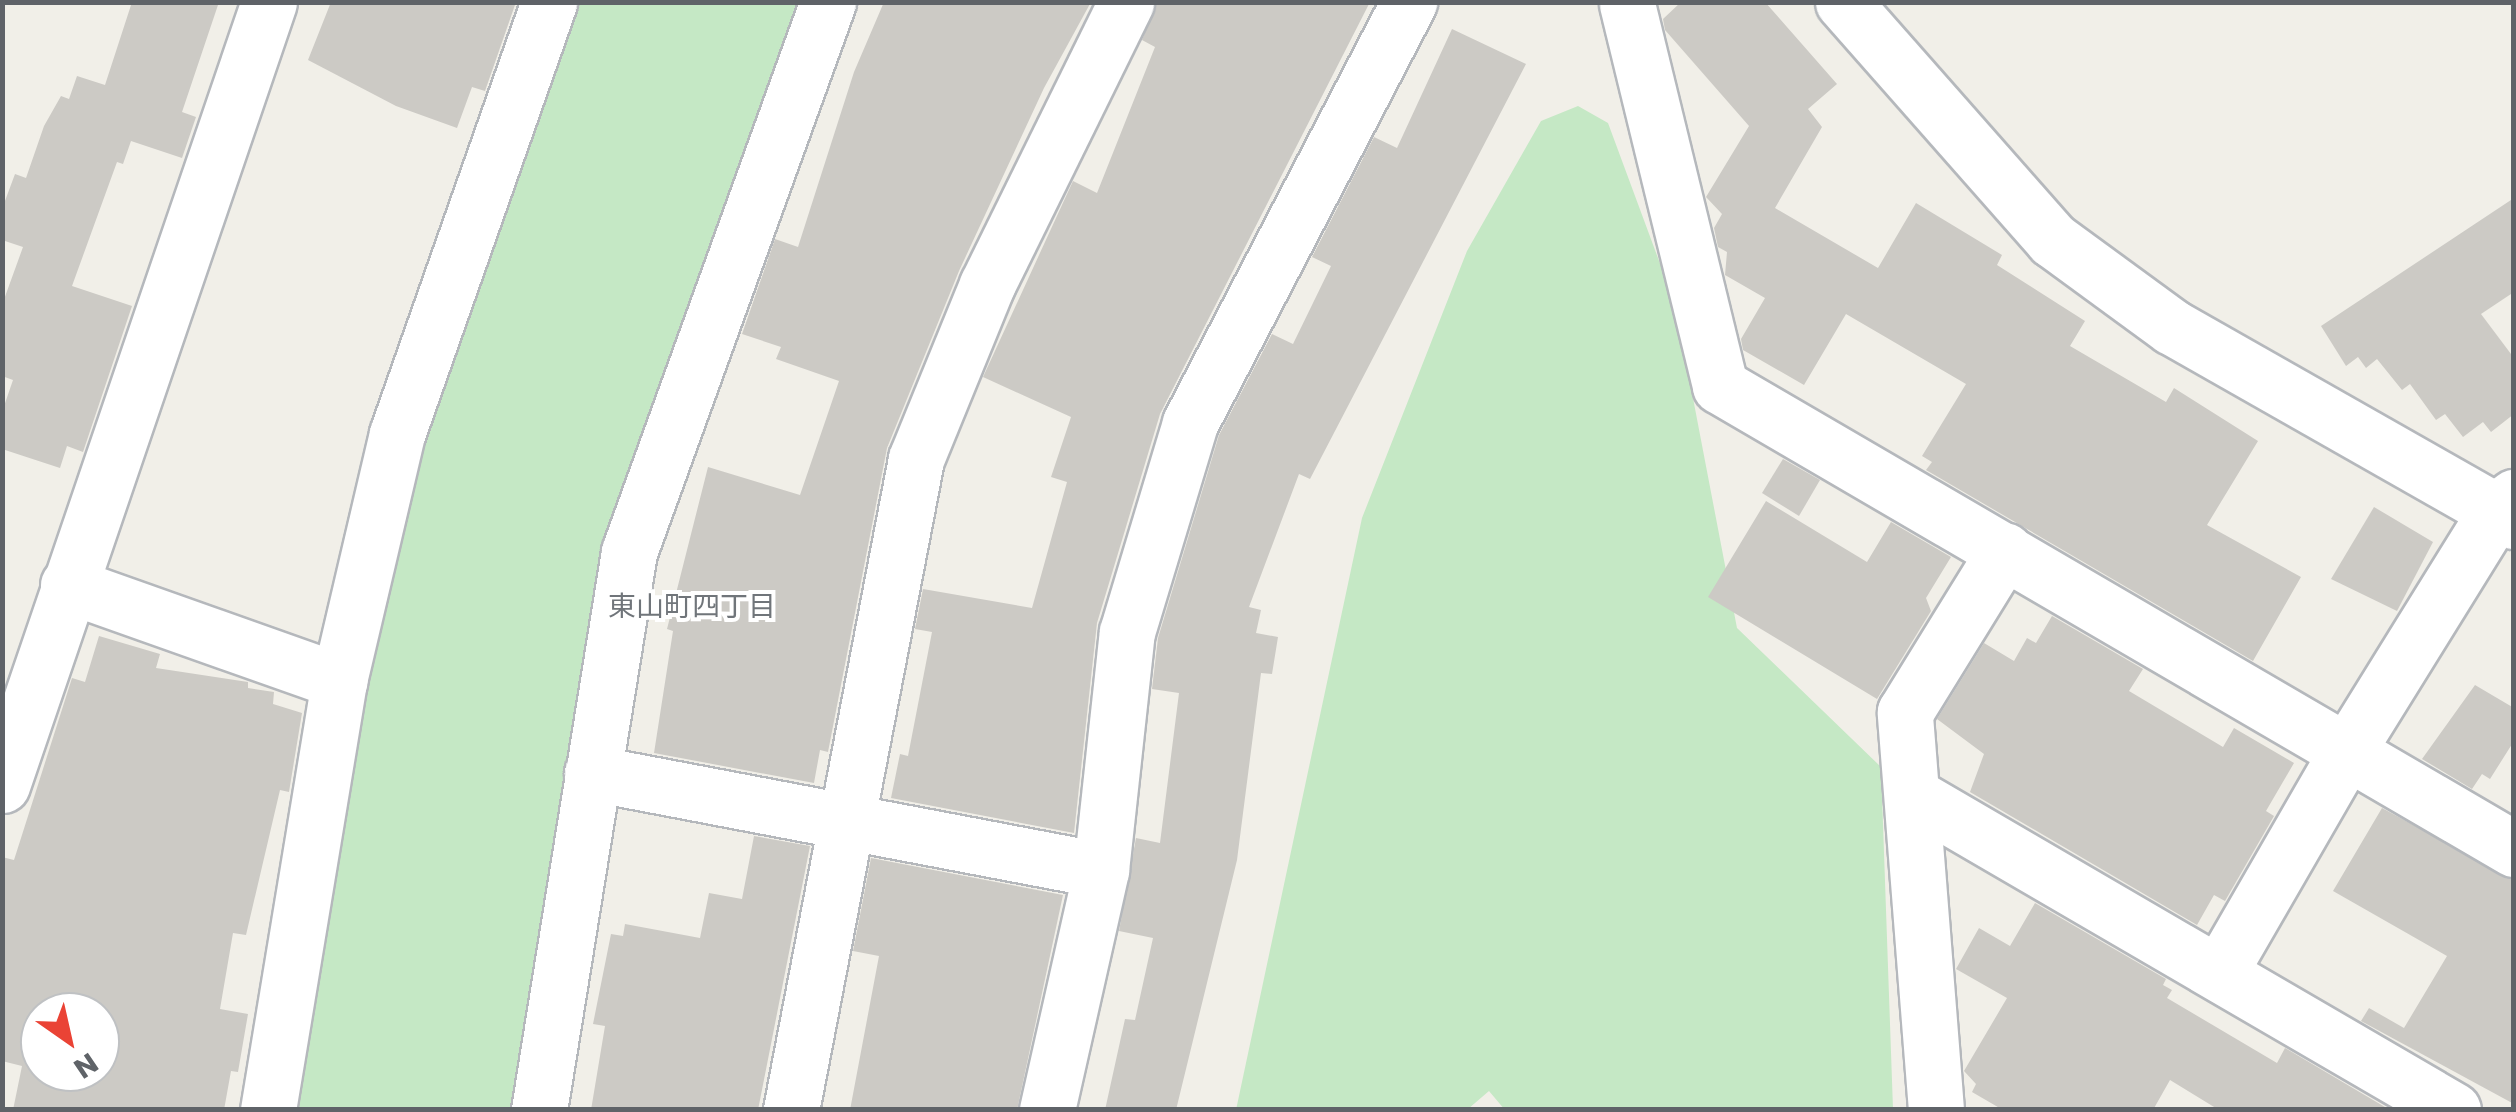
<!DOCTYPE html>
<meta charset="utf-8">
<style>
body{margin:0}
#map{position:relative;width:2516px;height:1112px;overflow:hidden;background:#f1efe8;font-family:Poppins,"Noto Sans JP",sans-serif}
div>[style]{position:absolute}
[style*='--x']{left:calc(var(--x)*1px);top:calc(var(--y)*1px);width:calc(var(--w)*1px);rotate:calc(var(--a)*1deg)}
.green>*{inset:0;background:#c5e8c5}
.building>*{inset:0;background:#cccac5}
.roads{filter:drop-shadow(2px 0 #b5b8bc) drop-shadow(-2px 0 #b5b8bc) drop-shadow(0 2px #b5b8bc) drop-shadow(0 -2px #b5b8bc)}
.minor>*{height:55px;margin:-27.5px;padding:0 27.5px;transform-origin:27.5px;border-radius:27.5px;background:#fff}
span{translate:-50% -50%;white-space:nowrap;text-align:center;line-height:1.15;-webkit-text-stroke:8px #fff;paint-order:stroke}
.neighbourhood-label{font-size:28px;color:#70757a}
.frame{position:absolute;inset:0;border:5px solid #5f6368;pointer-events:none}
.north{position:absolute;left:20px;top:992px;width:100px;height:100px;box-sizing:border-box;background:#fff;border:2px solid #bfc1c3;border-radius:50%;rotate:146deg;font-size:28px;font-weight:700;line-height:40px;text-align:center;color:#5f6368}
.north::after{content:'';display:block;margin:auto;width:35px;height:45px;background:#ea4335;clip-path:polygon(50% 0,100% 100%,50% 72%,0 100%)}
</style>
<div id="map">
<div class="green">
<i style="clip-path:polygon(572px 3px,807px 3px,644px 439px,513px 1109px,291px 1110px,368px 644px,411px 455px)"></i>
<i style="clip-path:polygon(1578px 106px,1608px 123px,1675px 304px,1737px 628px,1881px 767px,1893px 1109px,1505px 1110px,1489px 1091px,1468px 1109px,1236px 1110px,1362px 518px,1467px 251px,1541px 121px)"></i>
</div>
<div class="building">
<i style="clip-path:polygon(132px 2px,219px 2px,182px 112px,196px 117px,182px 158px,131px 141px,123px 164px,117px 162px,72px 286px,132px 306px,83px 452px,67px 446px,60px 468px,2px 449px,2px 412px,13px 380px,2px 376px,2px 305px,23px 247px,2px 240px,2px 209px,15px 174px,26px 178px,44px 126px,61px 96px,69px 99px,77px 76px,105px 85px)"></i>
<i style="clip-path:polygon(331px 2px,516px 2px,485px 91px,472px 87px,457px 128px,396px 106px,308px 60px)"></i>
<i style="clip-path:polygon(884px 2px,1091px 2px,1044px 88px,959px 271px,887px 448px,828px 752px,820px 750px,814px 783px,654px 753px,673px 631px,667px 629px,708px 467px,800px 495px,839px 381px,776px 359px,781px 347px,742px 334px,775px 239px,798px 247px,854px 72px)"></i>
<i style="clip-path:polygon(1157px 2px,1370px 2px,1160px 414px,1097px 623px,1074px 833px,891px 798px,900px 754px,908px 756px,932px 632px,915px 629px,923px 589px,1032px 608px,1067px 482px,1051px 477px,1071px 417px,983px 377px,1073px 181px,1097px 193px,1155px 47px,1142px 40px)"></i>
<i style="clip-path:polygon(1681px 2px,1765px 2px,1837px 84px,1808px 109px,1822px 127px,1775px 208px,1878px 268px,1916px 203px,2002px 255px,1997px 265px,2085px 321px,2070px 346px,2166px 402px,2174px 388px,2258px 441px,2207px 525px,2301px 577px,2253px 661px,1926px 470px,1932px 462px,1922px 456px,1966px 384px,1846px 314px,1804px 385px,1743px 350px,1741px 339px,1765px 298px,1725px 275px,1727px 252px,1718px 247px,1714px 228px,1722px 214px,1706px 197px,1749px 126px,1665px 30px,1663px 19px)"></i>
<i style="clip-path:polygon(1452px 29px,1526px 64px,1310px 479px,1299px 474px,1249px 607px,1261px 610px,1256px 633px,1278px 637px,1272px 674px,1261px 673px,1237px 860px,1176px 1110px,1105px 1110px,1125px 1019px,1135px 1020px,1153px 938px,1119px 931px,1136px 838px,1160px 843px,1179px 693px,1152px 689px,1158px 638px,1219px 435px,1272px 334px,1293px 344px,1331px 266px,1312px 257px,1374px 137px,1397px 148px)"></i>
<i style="clip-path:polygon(2514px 198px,2514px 292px,2481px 314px,2514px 358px,2514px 414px,2491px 432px,2483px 422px,2463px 437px,2445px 414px,2436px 420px,2410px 384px,2402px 390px,2377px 359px,2366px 368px,2358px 357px,2346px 366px,2321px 326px)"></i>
<i style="clip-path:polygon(1783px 459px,1820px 480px,1799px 516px,1762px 493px)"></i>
<i style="clip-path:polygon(1766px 501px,1867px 562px,1891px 522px,1951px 557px,1926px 598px,1931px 611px,1877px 699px,1708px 597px)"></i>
<i style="clip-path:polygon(2374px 507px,2433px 542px,2397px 611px,2331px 579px)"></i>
<i style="clip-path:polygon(2052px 616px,2143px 669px,2129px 691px,2223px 747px,2234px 728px,2294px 763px,2266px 811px,2274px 816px,2225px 901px,2214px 895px,2197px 925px,1970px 792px,1984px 754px,1937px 719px,1984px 643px,2014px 661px,2027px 638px,2036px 643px)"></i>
<i style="clip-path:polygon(evenodd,99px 636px,160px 654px,156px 668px,248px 682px,248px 688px,274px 692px,273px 704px,302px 713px,289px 792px,280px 790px,246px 935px,233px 933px,220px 1009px,248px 1014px,238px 1072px,231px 1071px,224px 1110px,13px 1110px,22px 1066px,2px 1061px,2px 857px,14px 860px,72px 678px,85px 682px,99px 636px,40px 1012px,100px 1012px,100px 1072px,40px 1072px,40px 1012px)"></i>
<i style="clip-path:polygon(2475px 685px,2514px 708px,2514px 741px,2490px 779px,2482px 774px,2472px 789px,2422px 759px)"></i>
<i style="clip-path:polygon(2382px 808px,2514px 880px,2514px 1104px,2361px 1021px,2369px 1008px,2404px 1028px,2447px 956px,2333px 891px)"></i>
<i style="clip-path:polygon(754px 836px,810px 846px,758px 1110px,591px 1110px,605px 1026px,593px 1024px,611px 934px,623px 936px,625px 924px,700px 938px,709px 893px,742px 899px)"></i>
<i style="clip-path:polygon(871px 858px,1063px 895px,1017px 1110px,850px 1110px,879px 956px,853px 951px)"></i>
<i style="clip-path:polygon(2035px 903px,2166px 979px,2163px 985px,2172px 990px,2167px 998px,2277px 1063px,2285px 1048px,2390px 1110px,2219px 1110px,2170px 1080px,2153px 1110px,2003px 1110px,1972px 1092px,1976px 1084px,1964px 1071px,2007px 998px,1956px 969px,1979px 928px,2010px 946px)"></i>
</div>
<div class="roads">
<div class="minor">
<i style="--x:1843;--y:2;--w:317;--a:48.6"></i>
<i style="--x:2053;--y:240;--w:147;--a:36.2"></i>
<i style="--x:2172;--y:327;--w:393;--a:29.6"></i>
<i style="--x:1627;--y:4;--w:393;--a:76.3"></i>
<i style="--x:1720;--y:386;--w:919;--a:30.25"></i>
<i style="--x:68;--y:585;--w:288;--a:19.5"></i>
<i style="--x:592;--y:773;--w:518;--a:10.79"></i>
<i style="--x:2;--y:785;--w:827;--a:-71.17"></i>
<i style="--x:1912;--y:795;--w:626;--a:30.21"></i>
<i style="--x:2219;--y:973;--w:260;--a:-60"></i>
<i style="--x:2349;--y:748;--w:279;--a:-58.2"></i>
<i style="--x:2496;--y:511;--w:23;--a:-38"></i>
<i style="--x:268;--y:1110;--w:435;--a:-80.6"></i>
<i style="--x:339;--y:681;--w:254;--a:-76.8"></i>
<i style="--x:397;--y:434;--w:458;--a:-70.6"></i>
<i style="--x:539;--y:1110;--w:565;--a:-80.84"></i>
<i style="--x:629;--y:552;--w:585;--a:-70.11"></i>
<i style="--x:791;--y:1110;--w:663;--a:-79.13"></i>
<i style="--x:916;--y:459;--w:188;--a:-67.8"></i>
<i style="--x:987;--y:285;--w:315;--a:-63.8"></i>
<i style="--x:1047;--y:1110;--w:246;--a:-77.3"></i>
<i style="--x:1101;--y:870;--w:239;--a:-83.8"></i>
<i style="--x:1127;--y:632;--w:218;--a:-73.2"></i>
<i style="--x:1190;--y:423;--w:475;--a:-62.5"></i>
<i style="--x:1936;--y:1110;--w:399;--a:-94.5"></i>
<i style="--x:1905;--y:712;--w:190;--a:-58.3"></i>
</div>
</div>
<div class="neighbourhood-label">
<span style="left:692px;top:607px">東山町四丁目</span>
</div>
<div class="frame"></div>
<div class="north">N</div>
</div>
